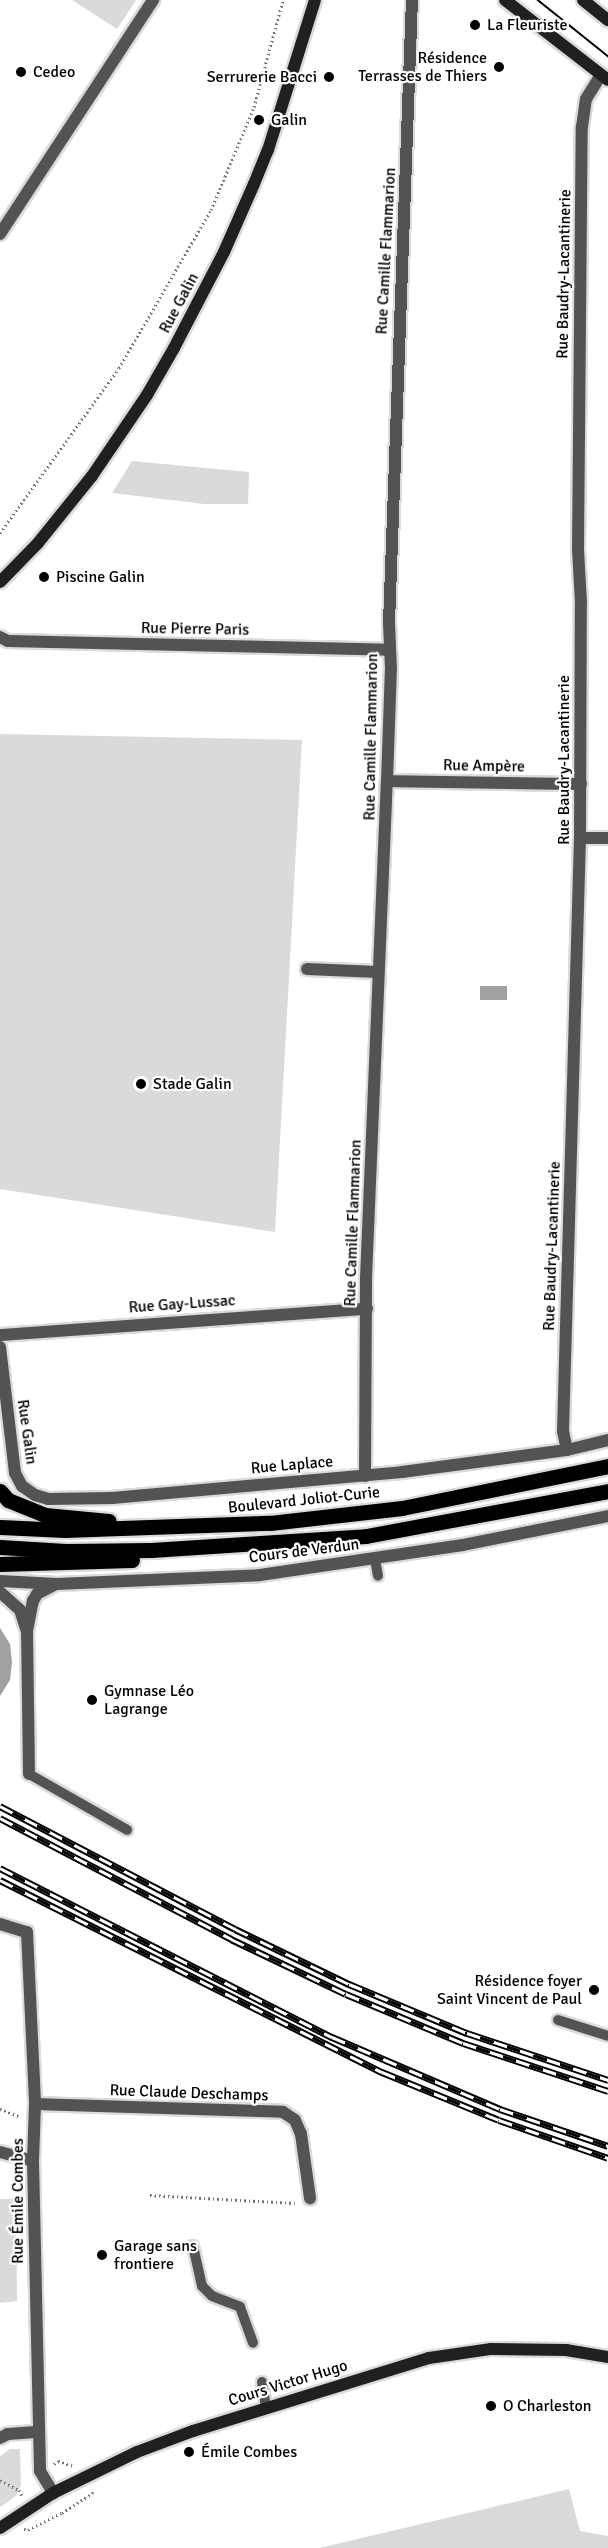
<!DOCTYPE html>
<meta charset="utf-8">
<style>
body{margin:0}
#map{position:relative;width:608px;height:2548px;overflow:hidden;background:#fff;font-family:Signika,sans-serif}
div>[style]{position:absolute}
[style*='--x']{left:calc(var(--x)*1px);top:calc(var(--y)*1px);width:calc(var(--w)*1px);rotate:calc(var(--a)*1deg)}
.green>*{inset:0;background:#dadada}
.water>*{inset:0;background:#a1a1a1}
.path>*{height:3px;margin-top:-1.5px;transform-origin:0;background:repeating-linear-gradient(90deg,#757575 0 1.5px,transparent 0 4.5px)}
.roads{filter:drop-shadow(2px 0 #dbdbdb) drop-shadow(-2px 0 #dbdbdb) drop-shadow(0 2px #dbdbdb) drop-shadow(0 -2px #dbdbdb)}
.lane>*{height:10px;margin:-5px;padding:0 5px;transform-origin:5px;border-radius:5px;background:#535353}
.street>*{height:12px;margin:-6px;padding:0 6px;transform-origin:6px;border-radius:6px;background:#535353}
.secondary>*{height:12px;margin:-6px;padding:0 6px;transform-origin:6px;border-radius:6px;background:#202020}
.primary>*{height:15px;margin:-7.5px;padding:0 7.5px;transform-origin:7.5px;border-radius:7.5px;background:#000}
.tram>*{height:1.5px;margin:-0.75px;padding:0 0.75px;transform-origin:0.75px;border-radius:0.75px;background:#000}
.rail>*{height:7px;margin-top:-3.5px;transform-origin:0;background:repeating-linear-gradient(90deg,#fff 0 14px,#000 0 28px);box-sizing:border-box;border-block:2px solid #000}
.dots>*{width:16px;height:16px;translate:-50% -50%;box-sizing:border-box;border:3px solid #fff;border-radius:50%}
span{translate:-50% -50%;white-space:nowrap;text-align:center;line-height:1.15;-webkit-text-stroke:4.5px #fff;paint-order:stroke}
.poi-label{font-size:16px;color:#000}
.left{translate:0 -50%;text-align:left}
.right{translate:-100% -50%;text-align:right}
.street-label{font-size:16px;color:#000}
</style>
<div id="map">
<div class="green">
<i style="clip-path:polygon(72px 0,136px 0,117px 29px)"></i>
<i style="clip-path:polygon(132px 461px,249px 472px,248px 504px,204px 504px,112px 493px)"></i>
<i style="clip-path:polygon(0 734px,302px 740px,275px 1232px,0 1189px)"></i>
<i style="clip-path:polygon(0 2199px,16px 2199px,17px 2301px,0 2303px)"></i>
<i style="clip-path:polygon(10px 2449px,20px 2449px,21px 2485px,16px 2496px,0 2507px,0 2456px)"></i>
<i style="clip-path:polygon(569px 2489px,580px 2531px,608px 2536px,608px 2548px,319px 2548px)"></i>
</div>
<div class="water">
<i style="clip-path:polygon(480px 986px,507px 986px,507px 1000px,480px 1000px)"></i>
<i style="clip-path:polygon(0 1628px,10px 1644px,12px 1662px,10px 1680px,0 1696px)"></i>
</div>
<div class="path">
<i style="--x:0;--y:533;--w:203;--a:-54.2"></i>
<i style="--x:119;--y:368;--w:183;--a:-59.8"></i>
<i style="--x:211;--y:210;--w:112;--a:-67.3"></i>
<i style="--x:254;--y:107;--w:111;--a:-74.8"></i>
<i style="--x:0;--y:2109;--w:22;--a:21"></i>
<i style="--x:150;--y:2195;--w:145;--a:3.2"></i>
<i style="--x:54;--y:2464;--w:5;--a:-37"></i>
<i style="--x:58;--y:2461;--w:16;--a:18"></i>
<i style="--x:0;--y:2480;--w:21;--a:28"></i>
<i style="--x:19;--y:2490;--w:7;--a:63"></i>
<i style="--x:24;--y:2529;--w:4;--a:14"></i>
<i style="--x:28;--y:2530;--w:38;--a:-27"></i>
<i style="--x:62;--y:2513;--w:37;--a:-33"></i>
<i style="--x:93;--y:2493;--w:4;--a:-117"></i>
</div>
<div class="roads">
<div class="lane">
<i style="--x:375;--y:1559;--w:17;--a:80"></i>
<i style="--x:29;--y:1774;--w:113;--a:29.7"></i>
<i style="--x:558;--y:2020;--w:52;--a:17.7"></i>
<i style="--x:193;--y:2246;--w:41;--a:77.3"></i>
<i style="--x:202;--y:2286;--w:14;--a:45"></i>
<i style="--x:212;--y:2296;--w:30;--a:21"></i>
<i style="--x:240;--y:2307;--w:38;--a:70"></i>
<i style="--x:262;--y:2382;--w:26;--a:81"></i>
</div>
<div class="street">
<i style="--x:0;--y:234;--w:280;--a:-56.8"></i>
<i style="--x:0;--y:637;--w:9;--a:27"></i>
<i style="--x:8;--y:641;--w:382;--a:1.3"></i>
<i style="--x:387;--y:781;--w:194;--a:0.9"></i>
<i style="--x:580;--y:838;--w:28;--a:0"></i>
<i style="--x:307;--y:969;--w:71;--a:2.4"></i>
<i style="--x:0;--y:1335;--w:368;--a:-4.1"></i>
<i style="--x:0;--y:1347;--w:127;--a:83.2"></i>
<i style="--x:15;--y:1473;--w:15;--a:62"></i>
<i style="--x:22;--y:1486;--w:16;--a:35"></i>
<i style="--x:35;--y:1495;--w:14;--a:17"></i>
<i style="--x:48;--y:1499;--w:64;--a:-0.9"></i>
<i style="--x:112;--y:1498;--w:291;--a:-5.1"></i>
<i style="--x:402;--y:1472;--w:166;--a:-7.6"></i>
<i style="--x:567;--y:1450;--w:42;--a:-13.7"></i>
<i style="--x:567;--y:1450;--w:19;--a:-102"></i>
<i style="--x:563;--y:1431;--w:593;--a:-88.36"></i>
<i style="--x:580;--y:838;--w:235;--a:-89.8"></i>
<i style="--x:581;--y:603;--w:53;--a:-93.2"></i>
<i style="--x:578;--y:550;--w:423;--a:-89.5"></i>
<i style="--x:582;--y:127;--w:28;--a:-82"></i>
<i style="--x:586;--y:99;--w:28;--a:-58"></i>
<i style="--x:365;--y:1476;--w:198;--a:-89.7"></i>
<i style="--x:366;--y:1278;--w:497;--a:-87.6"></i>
<i style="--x:387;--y:781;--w:112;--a:-88"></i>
<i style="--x:391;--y:669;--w:46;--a:-92.5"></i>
<i style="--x:389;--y:623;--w:623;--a:-87.89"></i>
<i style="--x:0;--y:1581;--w:57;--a:3"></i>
<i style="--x:57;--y:1584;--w:203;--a:-2.5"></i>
<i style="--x:260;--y:1575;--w:205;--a:-8.4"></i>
<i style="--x:463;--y:1545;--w:148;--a:-11.3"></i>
<i style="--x:0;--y:1592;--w:27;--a:42"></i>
<i style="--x:20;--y:1610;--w:20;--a:72"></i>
<i style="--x:29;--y:1774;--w:143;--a:-90.8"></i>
<i style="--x:27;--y:1631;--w:31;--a:-79"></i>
<i style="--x:33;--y:1601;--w:8;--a:-60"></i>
<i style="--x:37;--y:1594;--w:21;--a:-28"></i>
<i style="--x:0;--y:1924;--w:28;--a:17"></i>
<i style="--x:27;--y:1932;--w:172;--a:87.3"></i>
<i style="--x:35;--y:2104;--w:57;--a:92"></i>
<i style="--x:33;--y:2161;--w:310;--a:88.7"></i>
<i style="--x:40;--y:2471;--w:26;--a:59"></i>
<i style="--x:35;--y:2104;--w:248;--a:1.8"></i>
<i style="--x:283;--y:2112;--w:14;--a:34"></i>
<i style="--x:295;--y:2120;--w:15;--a:67"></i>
<i style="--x:301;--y:2134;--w:65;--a:82"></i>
<i style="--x:0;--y:2152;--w:34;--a:15"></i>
<i style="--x:0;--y:2438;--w:9;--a:-27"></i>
<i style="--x:8;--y:2434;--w:31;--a:-4"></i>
</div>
<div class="secondary">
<i style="--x:505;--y:0;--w:130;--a:37.8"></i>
<i style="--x:583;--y:0;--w:32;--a:39"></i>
<i style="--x:0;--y:582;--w:54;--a:-45.7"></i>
<i style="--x:38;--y:543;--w:86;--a:-51.1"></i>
<i style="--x:92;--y:476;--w:98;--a:-55.8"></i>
<i style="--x:147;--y:395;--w:54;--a:-60.1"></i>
<i style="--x:174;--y:348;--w:108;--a:-62.5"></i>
<i style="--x:224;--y:252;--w:74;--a:-66.2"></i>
<i style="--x:254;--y:184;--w:37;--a:-68"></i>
<i style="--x:268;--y:150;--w:157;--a:-72.6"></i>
<i style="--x:0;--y:2528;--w:64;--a:-33.4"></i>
<i style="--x:53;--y:2493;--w:93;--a:-26"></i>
<i style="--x:137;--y:2452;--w:60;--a:-20.6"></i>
<i style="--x:193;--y:2431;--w:247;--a:-17.2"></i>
<i style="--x:429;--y:2358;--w:63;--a:-8.3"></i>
<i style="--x:491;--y:2349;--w:75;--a:0.8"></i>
<i style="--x:566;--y:2350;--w:43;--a:9.5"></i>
</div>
<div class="primary">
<i style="--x:0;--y:1491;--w:12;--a:48"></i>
<i style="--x:8;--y:1500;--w:40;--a:22"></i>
<i style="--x:45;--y:1515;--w:64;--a:5.4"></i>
<i style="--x:0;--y:1527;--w:65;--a:2.6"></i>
<i style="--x:65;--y:1530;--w:205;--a:-2"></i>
<i style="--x:270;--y:1523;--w:133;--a:-6.5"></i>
<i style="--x:402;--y:1508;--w:210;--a:-11.5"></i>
<i style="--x:0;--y:1547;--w:66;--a:3.5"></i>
<i style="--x:66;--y:1551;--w:85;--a:-0.7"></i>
<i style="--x:151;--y:1550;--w:215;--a:-3.7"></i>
<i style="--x:366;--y:1536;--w:246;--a:-10.5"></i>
<i style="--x:0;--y:1564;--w:132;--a:-1.7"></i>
</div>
</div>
<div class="tram">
<i style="--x:538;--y:0;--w:90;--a:38.7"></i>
</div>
<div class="rail">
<i style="--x:0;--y:1806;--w:265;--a:27.6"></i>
<i style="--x:235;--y:1929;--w:127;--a:25.8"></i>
<i style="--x:349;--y:1984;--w:128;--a:22.6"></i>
<i style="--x:467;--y:2033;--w:149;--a:18.4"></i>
<i style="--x:0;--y:1818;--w:261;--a:27.6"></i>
<i style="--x:231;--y:1939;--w:127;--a:25.6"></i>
<i style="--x:346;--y:1994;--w:127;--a:22.7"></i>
<i style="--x:463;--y:2043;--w:153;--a:18.3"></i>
<i style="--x:0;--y:1868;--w:373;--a:27"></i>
<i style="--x:332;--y:2037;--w:183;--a:23.2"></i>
<i style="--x:500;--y:2109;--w:114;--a:18.9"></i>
<i style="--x:0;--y:1880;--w:428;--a:26.7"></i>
<i style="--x:382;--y:2072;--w:126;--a:22.3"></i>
<i style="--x:499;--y:2120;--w:115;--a:19.2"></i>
</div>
<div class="dots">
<i style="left:475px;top:25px;background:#000"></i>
<i style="left:499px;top:67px;background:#000"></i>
<i style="left:21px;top:72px;background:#000"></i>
<i style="left:329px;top:77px;background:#000"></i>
<i style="left:259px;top:120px;background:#000"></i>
<i style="left:44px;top:577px;background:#000"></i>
<i style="left:141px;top:1084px;background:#000"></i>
<i style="left:92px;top:1700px;background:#000"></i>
<i style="left:594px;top:1990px;background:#000"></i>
<i style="left:102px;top:2255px;background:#000"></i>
<i style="left:491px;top:2406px;background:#000"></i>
<i style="left:189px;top:2452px;background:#000"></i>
</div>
<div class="poi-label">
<span class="left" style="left:487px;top:25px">La Fleuriste</span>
<span class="right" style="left:487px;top:67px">Résidence<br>Terrasses de Thiers</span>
<span class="left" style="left:33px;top:72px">Cedeo</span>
<span class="right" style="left:317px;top:77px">Serrurerie Bacci</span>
<span class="left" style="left:271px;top:120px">Galin</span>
<span class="left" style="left:56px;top:577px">Piscine Galin</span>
<span class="left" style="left:153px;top:1084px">Stade Galin</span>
<span class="left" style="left:104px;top:1700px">Gymnase Léo<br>Lagrange</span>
<span class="right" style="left:582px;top:1990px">Résidence foyer<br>Saint Vincent de Paul</span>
<span class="left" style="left:114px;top:2255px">Garage sans<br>frontiere</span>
<span class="left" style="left:503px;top:2406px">O Charleston</span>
<span class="left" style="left:201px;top:2452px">Émile Combes</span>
</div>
<div class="street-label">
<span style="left:386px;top:251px;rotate:-87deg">Rue Camille Flammarion</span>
<span style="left:564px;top:274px;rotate:-89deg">Rue Baudry-Lacantinerie</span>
<span style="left:179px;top:303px;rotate:-62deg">Rue Galin</span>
<span style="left:195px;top:629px;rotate:1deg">Rue Pierre Paris</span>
<span style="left:371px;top:737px;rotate:-89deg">Rue Camille Flammarion</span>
<span style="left:564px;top:760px;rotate:-90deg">Rue Baudry-Lacantinerie</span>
<span style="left:484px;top:766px;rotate:1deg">Rue Ampère</span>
<span style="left:353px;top:1223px;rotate:-88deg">Rue Camille Flammarion</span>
<span style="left:552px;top:1246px;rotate:-88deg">Rue Baudry-Lacantinerie</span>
<span style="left:182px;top:1304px;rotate:-4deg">Rue Gay-Lussac</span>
<span style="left:27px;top:1432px;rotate:82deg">Rue Galin</span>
<span style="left:292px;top:1465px;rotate:-5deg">Rue Laplace</span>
<span style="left:304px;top:1500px;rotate:-6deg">Boulevard Joliot-Curie</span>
<span style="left:304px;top:1551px;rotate:-7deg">Cours de Verdun</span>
<span style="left:189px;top:2093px;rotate:2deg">Rue Claude Deschamps</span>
<span style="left:18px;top:2201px;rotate:-90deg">Rue Émile Combes</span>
<span style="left:288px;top:2383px;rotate:-17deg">Cours Victor Hugo</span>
</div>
</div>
